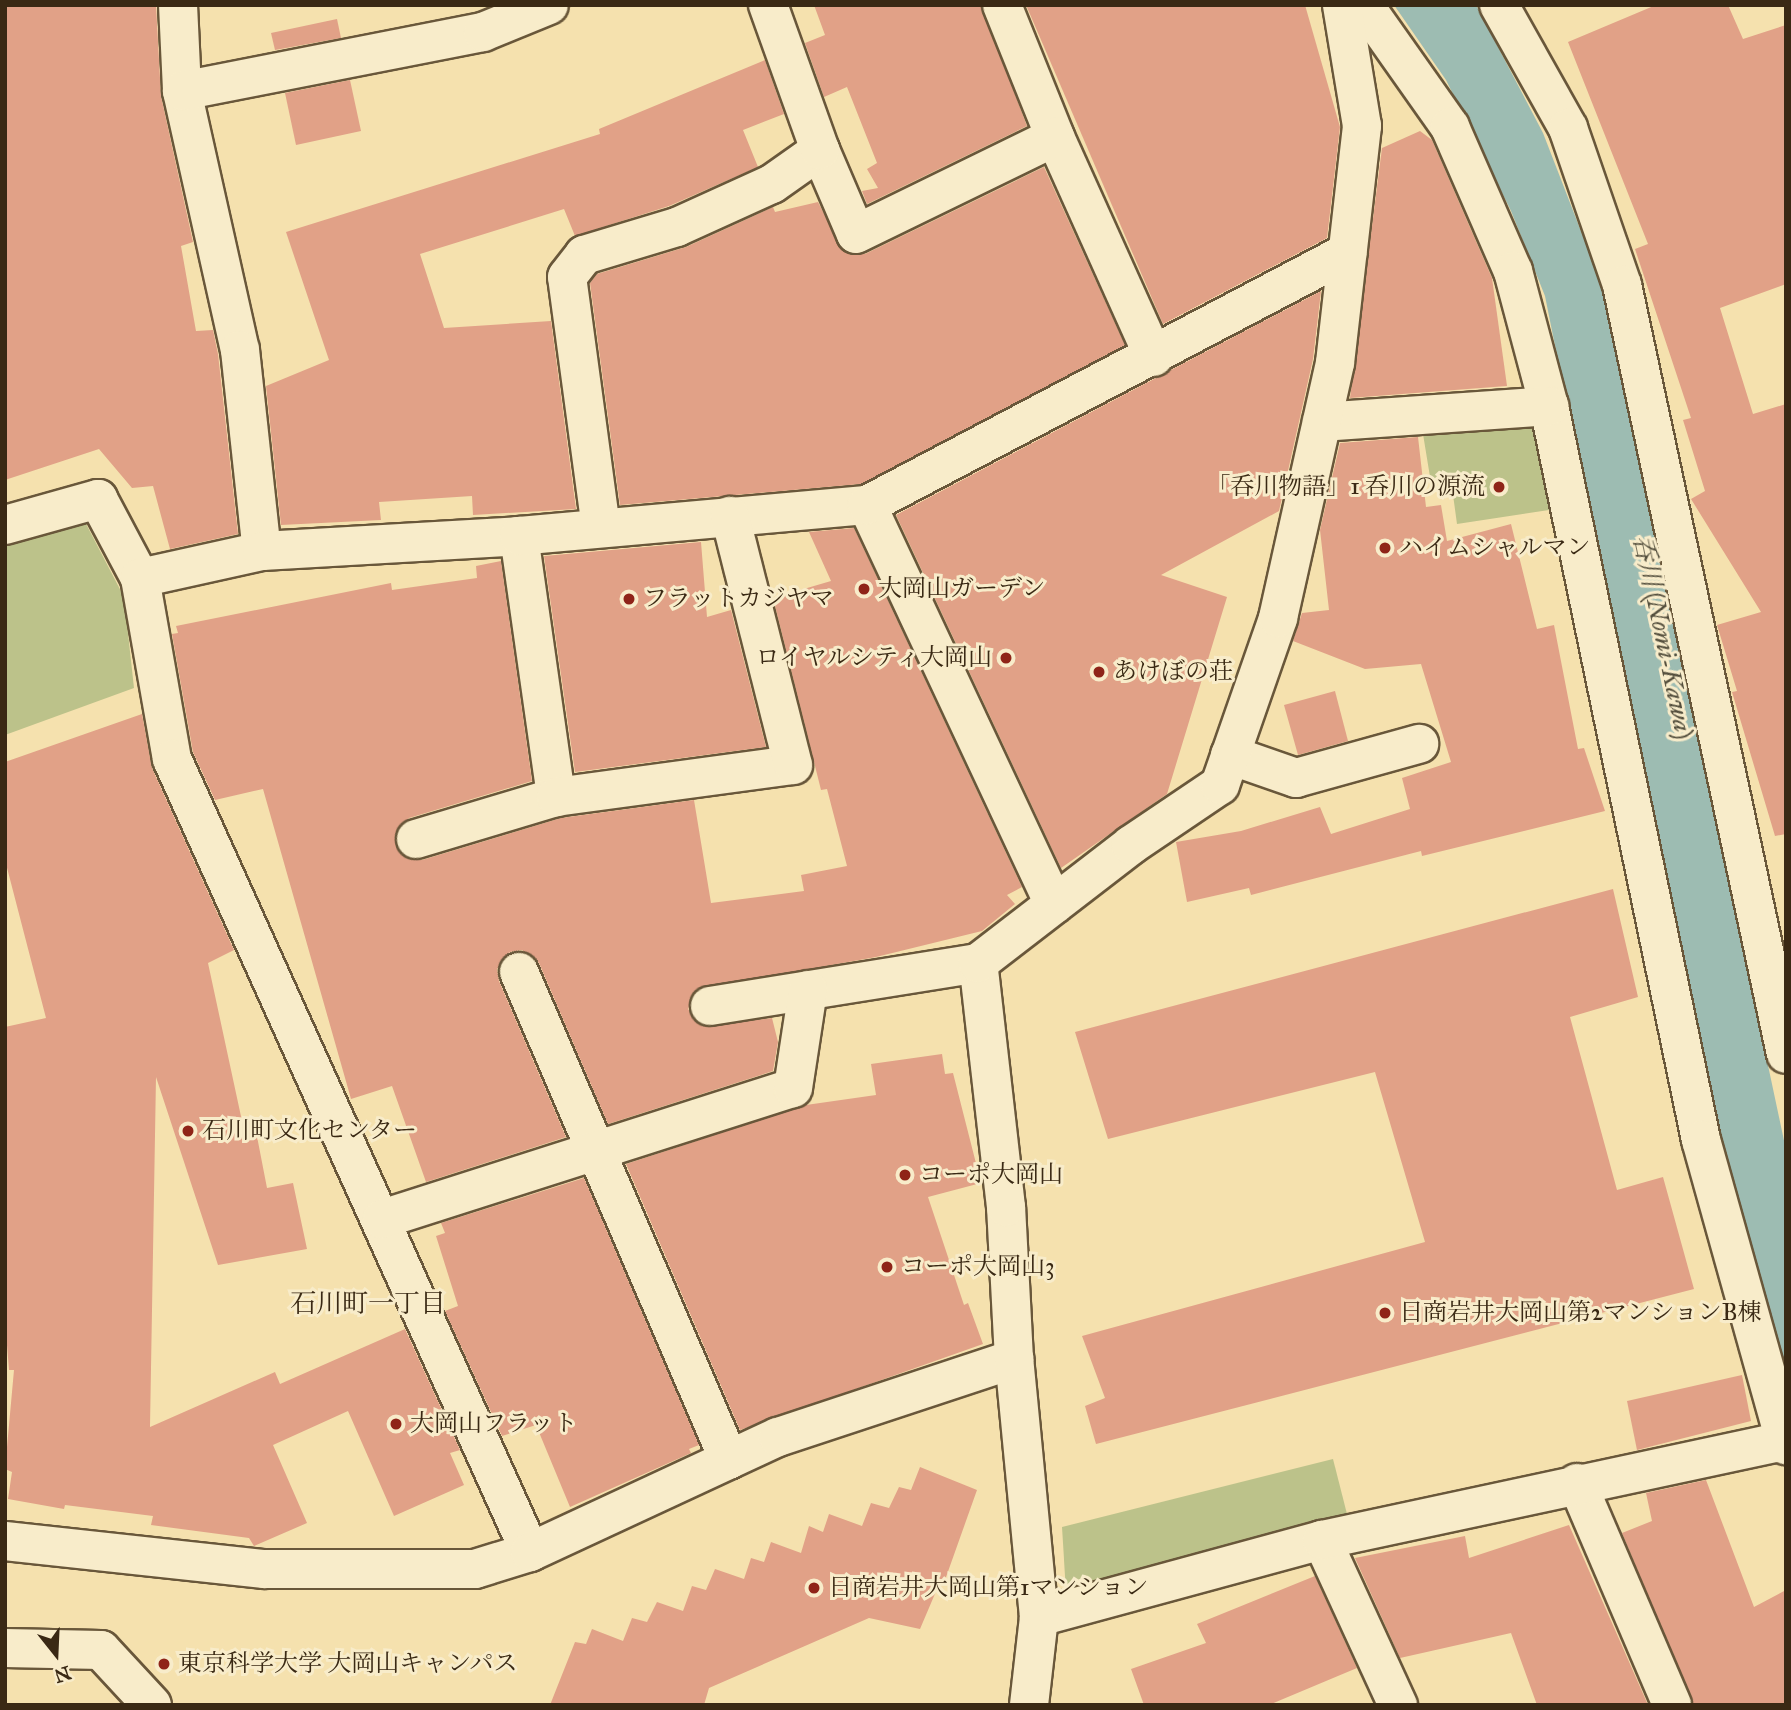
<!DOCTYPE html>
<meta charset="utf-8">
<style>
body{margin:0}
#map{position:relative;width:1791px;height:1710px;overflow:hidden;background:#f5e1ae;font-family:"IM FELL Great Primer","Noto Serif JP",serif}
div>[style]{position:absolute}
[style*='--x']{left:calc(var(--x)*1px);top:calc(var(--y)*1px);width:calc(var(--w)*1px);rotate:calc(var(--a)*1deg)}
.green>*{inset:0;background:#bcc28a}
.water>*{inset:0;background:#9dbcb2}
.building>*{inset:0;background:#e1a187}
.roads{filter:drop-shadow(2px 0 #69573a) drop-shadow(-2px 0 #69573a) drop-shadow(0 2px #69573a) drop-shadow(0 -2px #69573a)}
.minor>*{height:38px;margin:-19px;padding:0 19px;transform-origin:19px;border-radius:19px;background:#f8ecca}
.dots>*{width:19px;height:19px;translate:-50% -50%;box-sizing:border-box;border:4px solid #f8ecca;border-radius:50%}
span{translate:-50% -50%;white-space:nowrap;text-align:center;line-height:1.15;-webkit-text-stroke:6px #f8ecca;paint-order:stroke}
.poi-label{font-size:24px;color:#3a2914}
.right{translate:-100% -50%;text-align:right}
.left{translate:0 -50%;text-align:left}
.water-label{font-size:26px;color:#534e3c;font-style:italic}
.neighbourhood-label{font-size:26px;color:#3a2914}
.frame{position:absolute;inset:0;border:7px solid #3a2914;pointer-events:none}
.north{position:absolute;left:21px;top:1619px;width:70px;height:70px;-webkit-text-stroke:5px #f8ecca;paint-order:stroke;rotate:162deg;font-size:19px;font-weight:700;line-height:28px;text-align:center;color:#3a2914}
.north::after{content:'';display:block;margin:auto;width:24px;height:32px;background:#3a2914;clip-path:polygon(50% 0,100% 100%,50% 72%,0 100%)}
</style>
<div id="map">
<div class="green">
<i style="clip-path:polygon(1535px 416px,1549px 510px,1457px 524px,1451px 480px,1431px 483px,1423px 434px)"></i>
<i style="clip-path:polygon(84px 520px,124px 597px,134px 688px,5px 735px,5px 541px)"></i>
<i style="clip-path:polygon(1333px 1459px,1348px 1518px,1066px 1592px,1062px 1527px)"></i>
</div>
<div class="water">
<i style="clip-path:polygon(1394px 5px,1476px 5px,1543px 133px,1603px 288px,1786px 1150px,1786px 1400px,1753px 1285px,1620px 669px,1545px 296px,1511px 211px,1446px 80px)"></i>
</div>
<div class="building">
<i style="clip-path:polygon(5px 5px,156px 5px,161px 96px,193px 242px,181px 246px,196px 331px,213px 330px,218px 354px,238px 534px,170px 549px,153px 486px,132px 488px,99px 449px,5px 480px)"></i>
<i style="clip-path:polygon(814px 5px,981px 5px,1027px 126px,867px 204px,862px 191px,878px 188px,867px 169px,877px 163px,847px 87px,824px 97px,805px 43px,825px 35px)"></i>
<i style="clip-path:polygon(1026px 5px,1305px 5px,1340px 127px,1327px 238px,1163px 324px)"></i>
<i style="clip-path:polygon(1656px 5px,1728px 5px,1743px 39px,1786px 25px,1786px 284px,1720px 308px,1753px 414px,1786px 404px,1786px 834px,1775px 836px,1732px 692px,1737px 691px,1717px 625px,1761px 612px,1691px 499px,1705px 491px,1683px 420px,1691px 418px,1635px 249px,1648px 244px,1568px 42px)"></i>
<i style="clip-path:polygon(337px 19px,341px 38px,275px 50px,271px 33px)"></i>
<i style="clip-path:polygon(765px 60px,784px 114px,743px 130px,758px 167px,669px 206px,575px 236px,564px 209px,420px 254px,444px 328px,551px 321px,576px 509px,473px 515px,472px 496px,379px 502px,381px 520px,281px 525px,266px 386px,329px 360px,286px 232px,600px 134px,599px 129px)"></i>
<i style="clip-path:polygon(350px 80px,361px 131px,296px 145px,285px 93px)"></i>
<i style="clip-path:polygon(1420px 131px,1432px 140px,1492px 278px,1507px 386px,1350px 398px,1382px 148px)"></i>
<i style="clip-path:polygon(1044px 167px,1125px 345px,861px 484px,620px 505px,590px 283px,597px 274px,686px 247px,773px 207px,775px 212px,818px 202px,843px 251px,865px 254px)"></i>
<i style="clip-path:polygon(1321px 291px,1313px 359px,1279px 511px,1161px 575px,1227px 597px,1167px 794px,1061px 868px,896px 515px)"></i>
<i style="clip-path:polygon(1418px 437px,1426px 507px,1441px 505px,1447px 541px,1511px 524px,1537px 629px,1554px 625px,1578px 749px,1584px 748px,1605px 811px,1422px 856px,1421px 851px,1251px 895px,1249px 888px,1187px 902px,1176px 842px,1241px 831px,1320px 807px,1331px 834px,1410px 809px,1402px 778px,1451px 762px,1421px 664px,1365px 669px,1293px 641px,1302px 613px,1329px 610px,1320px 530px,1340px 443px)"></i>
<i style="clip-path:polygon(854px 528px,1022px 887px,1007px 895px,1015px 904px,982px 931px,876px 957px,697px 989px,688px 1009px,702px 1026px,772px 1018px,778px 1042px,773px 1071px,608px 1124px,539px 963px,522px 950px,510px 952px,497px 969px,499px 981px,566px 1137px,426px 1182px,392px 1086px,351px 1099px,263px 789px,215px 800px,193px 752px,172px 634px,178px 633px,176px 626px,391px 583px,392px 590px,477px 578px,476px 566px,501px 561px,532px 781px,409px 818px,395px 835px,401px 854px,422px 860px,561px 818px,694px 800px,711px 903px,804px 891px,801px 875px,847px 866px,827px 789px,821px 790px,773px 598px,831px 581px,809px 532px)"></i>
<i style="clip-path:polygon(701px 542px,707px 617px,731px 610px,766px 747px,575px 772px,544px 556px)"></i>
<i style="clip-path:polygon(1335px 691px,1348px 741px,1298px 755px,1284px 705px)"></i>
<i style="clip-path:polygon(142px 714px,152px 768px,234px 950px,208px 963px,242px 1121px,254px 1121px,267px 1188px,293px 1183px,307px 1249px,218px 1265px,156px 1077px,150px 1427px,275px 1372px,280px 1384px,405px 1329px,460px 1450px,450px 1453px,464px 1485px,394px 1516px,348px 1411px,273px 1445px,307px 1523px,254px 1546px,249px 1538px,151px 1525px,153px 1516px,65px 1505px,64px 1509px,8px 1499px,12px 1472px,5px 1469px,14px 1370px,9px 1370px,5px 1320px,5px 1027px,46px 1018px,5px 860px,5px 762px)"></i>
<i style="clip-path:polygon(1613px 889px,1638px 997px,1570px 1017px,1617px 1190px,1663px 1177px,1694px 1289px,1096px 1444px,1085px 1406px,1105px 1398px,1082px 1336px,1425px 1242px,1375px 1072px,1108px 1139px,1075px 1032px)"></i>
<i style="clip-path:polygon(942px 1054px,945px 1074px,953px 1073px,981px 1183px,928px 1197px,964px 1305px,968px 1303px,983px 1344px,740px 1430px,626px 1164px,806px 1105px,876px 1095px,871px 1064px)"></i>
<i style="clip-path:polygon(584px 1178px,699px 1445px,689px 1449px,691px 1453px,570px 1507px,536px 1425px,502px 1436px,445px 1311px,458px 1306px,436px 1236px,445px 1233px,441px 1223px)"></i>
<i style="clip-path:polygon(1742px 1375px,1751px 1421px,1637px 1450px,1627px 1401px)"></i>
<i style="clip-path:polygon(920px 1467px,977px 1490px,945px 1580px,940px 1582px,920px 1629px,869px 1618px,709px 1688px,704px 1705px,550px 1705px,575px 1642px,586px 1644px,592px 1629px,623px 1641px,632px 1618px,647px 1622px,657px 1602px,683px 1611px,692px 1586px,706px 1590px,715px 1569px,744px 1579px,751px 1558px,764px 1562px,771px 1542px,801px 1553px,809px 1526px,823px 1532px,829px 1514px,862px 1526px,871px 1503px,889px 1508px,899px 1487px,911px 1490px)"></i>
<i style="clip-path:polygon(1706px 1480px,1754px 1607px,1786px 1590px,1786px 1705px,1693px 1705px,1622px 1533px,1652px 1521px,1646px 1493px)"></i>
<i style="clip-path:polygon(1569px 1525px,1648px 1705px,1537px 1705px,1511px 1633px,1400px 1658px,1355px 1558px,1465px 1536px,1469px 1558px)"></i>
<i style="clip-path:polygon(1315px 1576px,1357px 1668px,1269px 1705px,1144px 1705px,1131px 1669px,1206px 1643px,1197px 1624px)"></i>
</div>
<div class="roads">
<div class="minor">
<i style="--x:178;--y:5;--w:86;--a:87.3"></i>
<i style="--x:182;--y:91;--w:265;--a:77.4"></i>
<i style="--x:240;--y:350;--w:202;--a:83.8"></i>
<i style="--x:1002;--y:5;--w:142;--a:68.1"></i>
<i style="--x:1055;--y:137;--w:241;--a:65.8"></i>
<i style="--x:1364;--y:5;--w:149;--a:54.8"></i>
<i style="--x:1450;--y:127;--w:157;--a:66.4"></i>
<i style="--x:1513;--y:271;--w:140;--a:75.1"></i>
<i style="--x:1549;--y:406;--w:750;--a:78.3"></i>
<i style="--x:1701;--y:1140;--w:317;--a:74.4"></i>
<i style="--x:1499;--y:5;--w:141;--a:60.7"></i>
<i style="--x:1568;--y:128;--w:166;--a:71"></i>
<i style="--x:1622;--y:285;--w:786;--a:77.96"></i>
<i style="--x:182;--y:91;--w:307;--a:-11.1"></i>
<i style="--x:483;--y:32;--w:71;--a:-22.2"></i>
<i style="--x:820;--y:150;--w:91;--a:66.8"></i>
<i style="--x:856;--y:234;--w:221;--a:-26"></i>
<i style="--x:1322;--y:422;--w:228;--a:-4"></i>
<i style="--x:867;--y:505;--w:441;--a:64.9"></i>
<i style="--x:5;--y:525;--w:97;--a:-15.6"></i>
<i style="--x:98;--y:499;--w:89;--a:62"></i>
<i style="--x:140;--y:578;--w:184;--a:80"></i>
<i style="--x:172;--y:759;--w:870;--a:65.7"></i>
<i style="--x:601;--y:528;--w:253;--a:-97.7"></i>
<i style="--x:567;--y:277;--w:28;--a:-52"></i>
<i style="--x:584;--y:255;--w:97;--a:-16.8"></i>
<i style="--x:677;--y:227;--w:104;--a:-24.4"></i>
<i style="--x:772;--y:184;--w:59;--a:-35.3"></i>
<i style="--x:820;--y:150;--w:154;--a:-109.7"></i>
<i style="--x:519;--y:536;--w:264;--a:81.9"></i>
<i style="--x:140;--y:578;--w:125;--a:-12.5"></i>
<i style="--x:262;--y:551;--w:257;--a:-3.3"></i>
<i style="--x:519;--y:536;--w:349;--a:-5.1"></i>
<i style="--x:867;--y:505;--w:543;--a:-27.74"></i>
<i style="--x:1230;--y:755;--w:70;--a:19.2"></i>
<i style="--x:1296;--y:778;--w:128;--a:-15.5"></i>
<i style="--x:416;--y:839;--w:146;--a:-16.7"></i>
<i style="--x:556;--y:797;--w:239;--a:-7.7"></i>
<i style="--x:793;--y:765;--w:257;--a:-104.2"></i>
<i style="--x:519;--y:972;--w:531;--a:66.72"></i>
<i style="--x:710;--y:1006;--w:271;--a:-9.1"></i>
<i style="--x:382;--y:1219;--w:431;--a:-17.7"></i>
<i style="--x:793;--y:1088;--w:99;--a:-81.3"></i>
<i style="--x:1577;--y:1483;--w:241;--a:66.8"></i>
<i style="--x:1322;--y:1540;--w:182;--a:65.3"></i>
<i style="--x:5;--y:1541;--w:261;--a:6.2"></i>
<i style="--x:264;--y:1569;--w:211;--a:0"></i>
<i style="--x:475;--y:1569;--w:58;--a:-17.2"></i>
<i style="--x:530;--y:1552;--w:273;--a:-24.9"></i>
<i style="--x:778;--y:1437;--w:249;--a:-18.3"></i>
<i style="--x:1039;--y:1617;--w:293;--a:-15.2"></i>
<i style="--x:1322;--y:1540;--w:472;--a:-12.1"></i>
<i style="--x:5;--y:1648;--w:96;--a:1.2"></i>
<i style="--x:101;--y:1650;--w:75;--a:47.2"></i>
<i style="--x:1029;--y:1705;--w:89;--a:-83.5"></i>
<i style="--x:1039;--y:1617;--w:259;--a:-95.5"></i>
<i style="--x:1014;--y:1359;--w:152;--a:-93"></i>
<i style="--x:1006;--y:1207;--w:246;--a:-96.5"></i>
<i style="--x:978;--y:963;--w:193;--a:-37.6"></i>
<i style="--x:1131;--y:845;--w:107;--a:-34"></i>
<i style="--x:1220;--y:785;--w:177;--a:-70.8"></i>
<i style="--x:1278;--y:618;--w:261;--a:-77.4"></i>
<i style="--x:1335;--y:363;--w:239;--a:-83.5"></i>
<i style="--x:1362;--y:126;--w:123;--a:-99.4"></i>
</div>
</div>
<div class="dots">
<i style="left:1499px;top:487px;background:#8f2418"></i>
<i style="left:1385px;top:548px;background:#8f2418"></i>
<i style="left:864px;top:589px;background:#8f2418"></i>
<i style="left:629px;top:599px;background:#8f2418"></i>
<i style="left:1006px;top:658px;background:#8f2418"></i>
<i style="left:1099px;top:672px;background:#8f2418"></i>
<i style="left:188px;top:1131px;background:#8f2418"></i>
<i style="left:905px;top:1175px;background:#8f2418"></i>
<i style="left:887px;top:1267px;background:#8f2418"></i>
<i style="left:1385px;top:1313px;background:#8f2418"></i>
<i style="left:396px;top:1424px;background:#8f2418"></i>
<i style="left:814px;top:1588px;background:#8f2418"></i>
<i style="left:164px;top:1664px;background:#8f2418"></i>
</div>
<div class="poi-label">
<span class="right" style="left:1485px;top:487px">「呑川物語」1 呑川の源流</span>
<span class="left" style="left:1399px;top:548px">ハイムシャルマン</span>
<span class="left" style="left:878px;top:589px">大岡山ガーデン</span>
<span class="left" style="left:643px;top:599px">フラットカジヤマ</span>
<span class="right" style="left:992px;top:658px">ロイヤルシティ大岡山</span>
<span class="left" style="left:1113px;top:672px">あけぼの荘</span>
<span class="left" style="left:202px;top:1131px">石川町文化センター</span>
<span class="left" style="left:919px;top:1175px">コーポ大岡山</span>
<span class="left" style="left:901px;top:1267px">コーポ大岡山3</span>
<span class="left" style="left:1399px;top:1313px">日商岩井大岡山第2マンションB棟</span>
<span class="left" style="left:410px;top:1424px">大岡山フラット</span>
<span class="left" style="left:828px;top:1588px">日商岩井大岡山第1マンション</span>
<span class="left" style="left:178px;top:1664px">東京科学大学 大岡山キャンパス</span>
</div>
<div class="water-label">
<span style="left:1663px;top:637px;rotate:78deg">呑川 (Nomi-Kawa)</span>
</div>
<div class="neighbourhood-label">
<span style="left:368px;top:1304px">石川町一丁目</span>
</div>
<div class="frame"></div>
<div class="north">N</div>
</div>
